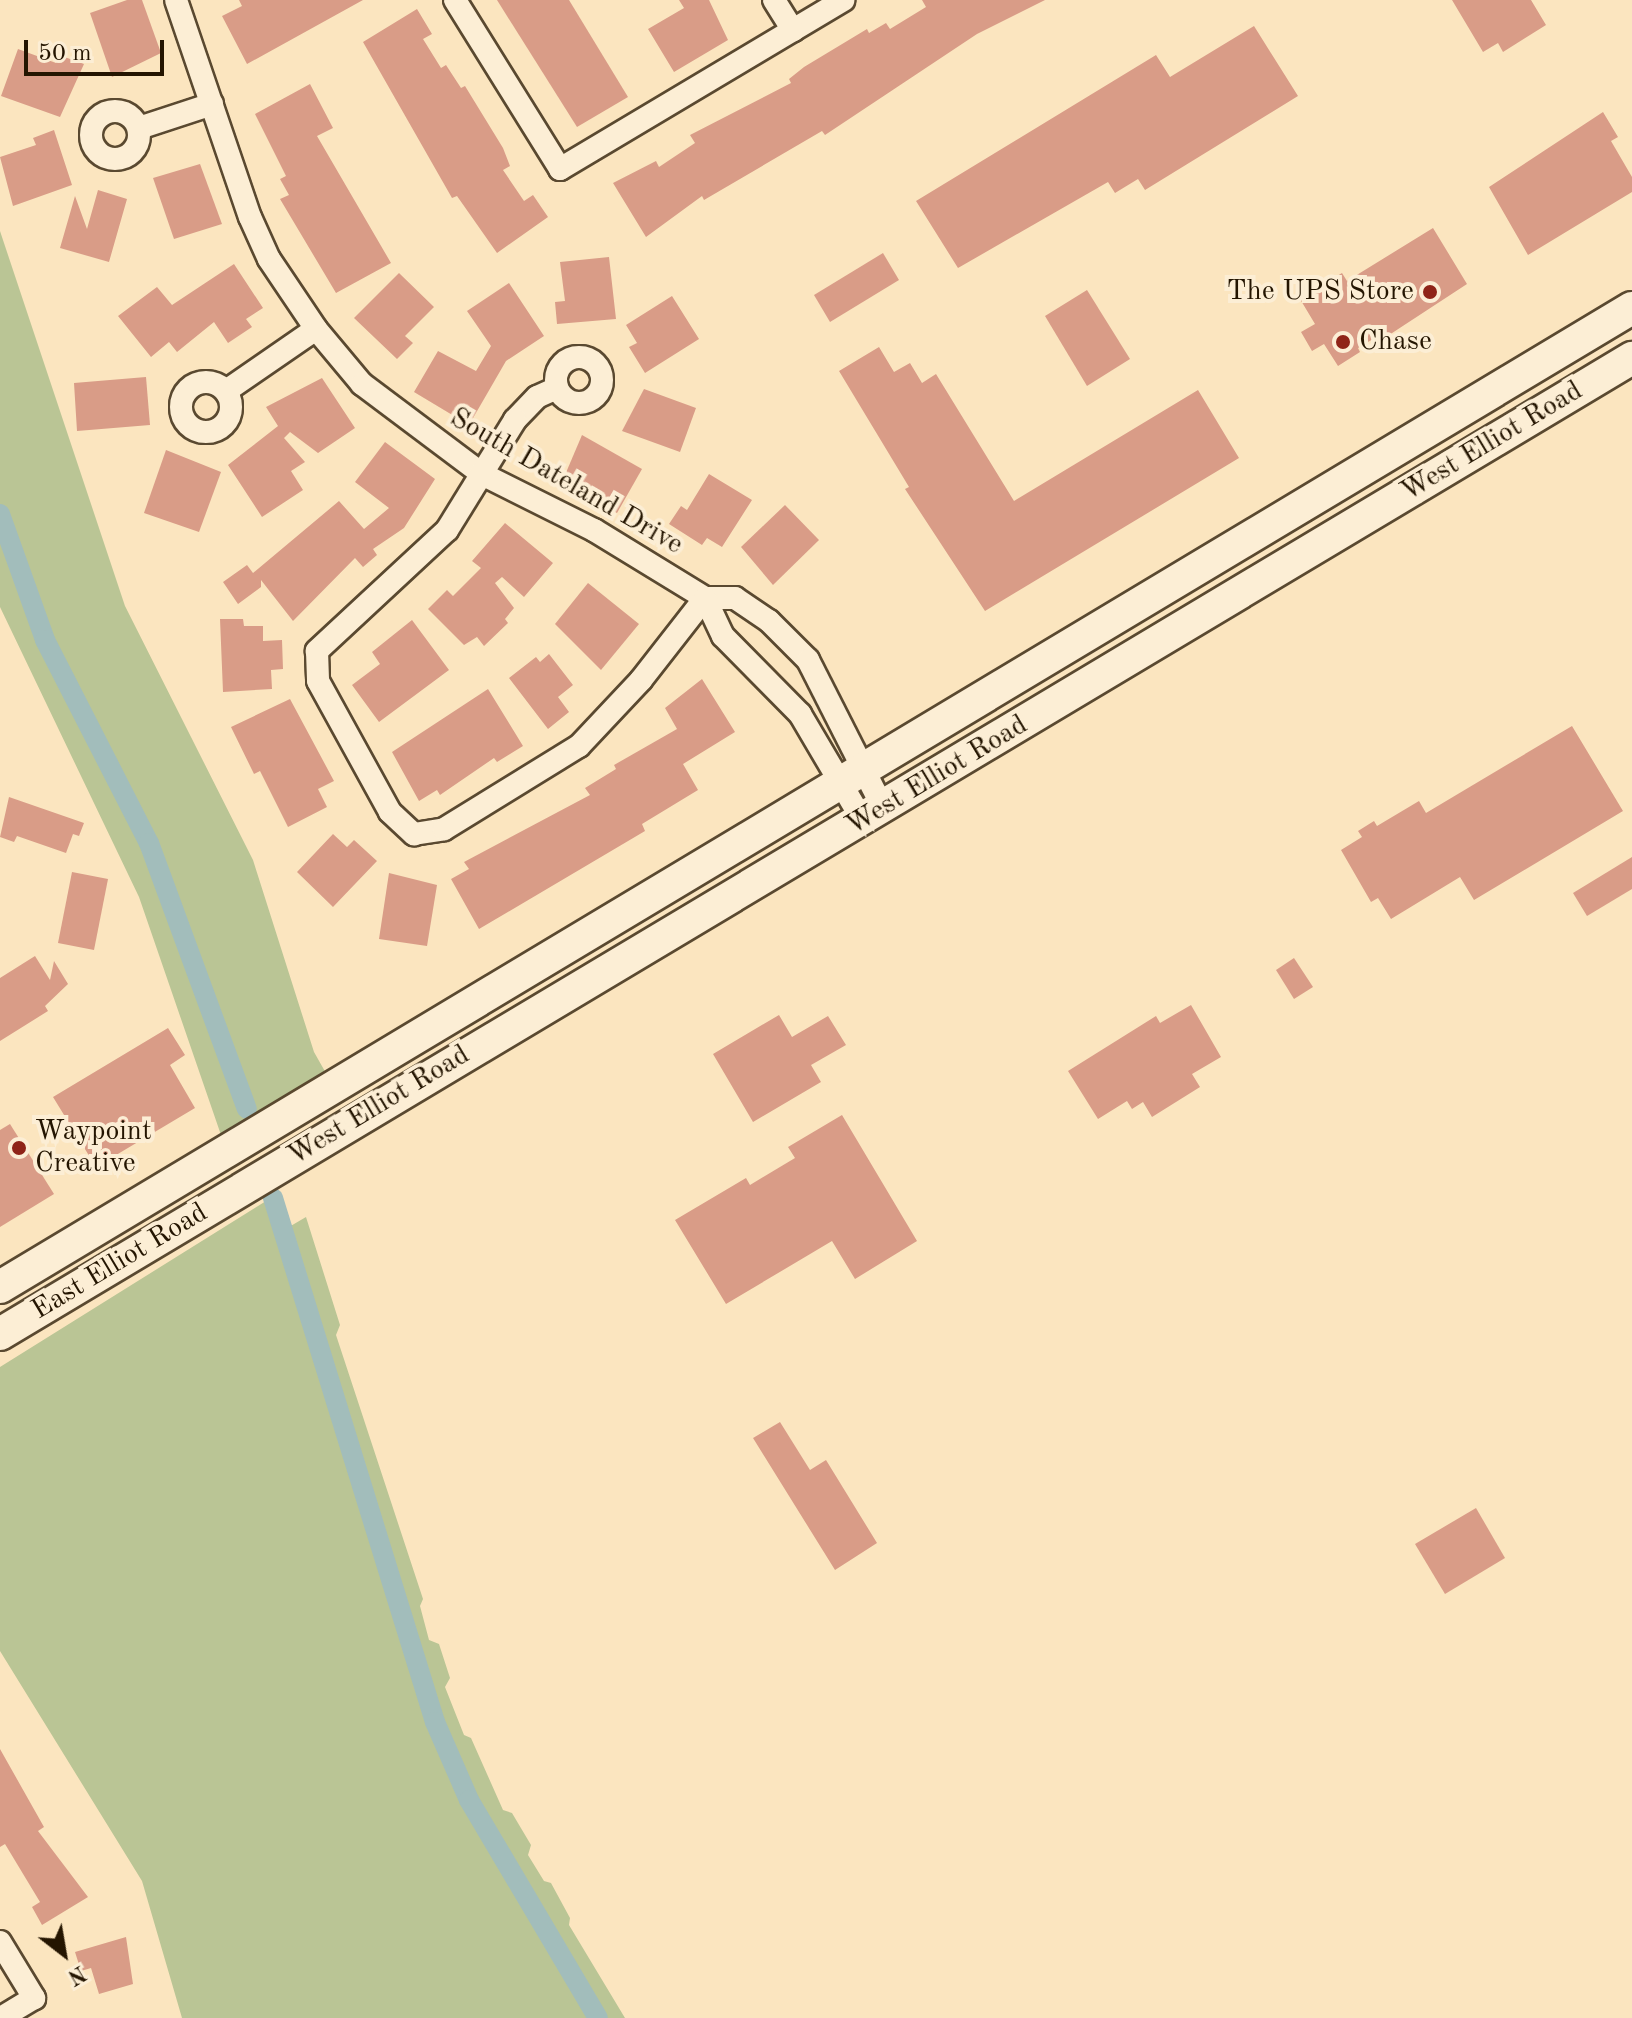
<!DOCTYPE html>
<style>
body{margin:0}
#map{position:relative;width:1632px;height:2018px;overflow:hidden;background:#fbe5bf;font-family:"Old Standard TT",serif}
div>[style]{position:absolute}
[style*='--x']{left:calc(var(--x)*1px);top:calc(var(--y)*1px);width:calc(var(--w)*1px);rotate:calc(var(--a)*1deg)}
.green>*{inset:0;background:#bac595}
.canal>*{height:20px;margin:-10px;padding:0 10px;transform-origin:10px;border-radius:10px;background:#a2bdbb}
.building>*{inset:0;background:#d99c87}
.roads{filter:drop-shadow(2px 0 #5a4930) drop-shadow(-2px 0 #5a4930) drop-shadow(0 2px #5a4930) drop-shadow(0 -2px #5a4930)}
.street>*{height:22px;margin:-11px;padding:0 11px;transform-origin:11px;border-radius:11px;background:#fceed5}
.street>.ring{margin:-11px;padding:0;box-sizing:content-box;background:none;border:22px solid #fceed5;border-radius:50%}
.secondary>*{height:32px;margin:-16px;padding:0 16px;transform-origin:16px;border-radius:16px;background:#fceed5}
.dots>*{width:22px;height:22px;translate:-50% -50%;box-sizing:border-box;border:4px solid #fceed5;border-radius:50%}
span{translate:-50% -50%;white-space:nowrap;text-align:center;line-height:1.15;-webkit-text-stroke:8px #fceed5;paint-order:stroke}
.poi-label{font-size:28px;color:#241501}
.right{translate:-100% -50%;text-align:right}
.left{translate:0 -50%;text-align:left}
.street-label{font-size:28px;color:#241501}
.north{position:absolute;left:24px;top:1914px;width:80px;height:80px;-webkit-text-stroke:6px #fceed5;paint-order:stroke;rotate:149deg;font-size:22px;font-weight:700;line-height:32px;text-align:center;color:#241501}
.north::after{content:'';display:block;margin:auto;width:28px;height:36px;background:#241501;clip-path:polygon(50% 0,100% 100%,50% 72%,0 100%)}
.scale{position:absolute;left:24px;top:40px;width:140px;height:36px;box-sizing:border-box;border:4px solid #241501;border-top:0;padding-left:10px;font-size:24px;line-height:28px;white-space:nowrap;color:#241501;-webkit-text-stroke:6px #fceed5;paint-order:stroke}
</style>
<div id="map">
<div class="green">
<i style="clip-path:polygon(0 231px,125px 606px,253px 860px,314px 1052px,327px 1075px,221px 1135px,139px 897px,0 607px)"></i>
<i style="clip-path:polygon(266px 1201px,277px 1234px,306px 1217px,340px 1325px,336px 1335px,423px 1599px,420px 1606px,429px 1640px,439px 1644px,450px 1678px,445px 1687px,464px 1735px,471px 1738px,503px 1810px,512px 1813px,531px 1845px,528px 1855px,544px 1881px,551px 1883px,570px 1918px,569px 1925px,625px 2018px,182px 2018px,142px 1881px,0 1651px,0 1367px)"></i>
</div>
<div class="canal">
<i style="--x:0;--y:514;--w:134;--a:70.3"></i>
<i style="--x:45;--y:640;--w:228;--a:62.9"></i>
<i style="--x:149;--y:843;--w:283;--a:69.8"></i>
<i style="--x:273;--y:1198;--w:548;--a:72.82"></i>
<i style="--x:435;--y:1722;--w:85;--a:66.4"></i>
<i style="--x:469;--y:1800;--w:253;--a:59.4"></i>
</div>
<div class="building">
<i style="clip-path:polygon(127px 0,142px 0,161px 53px,112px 77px,90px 13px)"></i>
<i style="clip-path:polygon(239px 0,363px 0,247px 64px,222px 16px,242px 6px)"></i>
<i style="clip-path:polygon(497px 0,569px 0,628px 97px,577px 127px)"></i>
<i style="clip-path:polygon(679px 0,709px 0,728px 40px,674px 72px,648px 29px,684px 8px)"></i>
<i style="clip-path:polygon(922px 0,1045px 0,977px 34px,825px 135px,822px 131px,704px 200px,702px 196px,646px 237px,613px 183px,656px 161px,659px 167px,695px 143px,690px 135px,791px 83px,789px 79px,804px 67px,867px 29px,869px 33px,886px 23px,890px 29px,926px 7px)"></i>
<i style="clip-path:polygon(1452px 0,1531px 0,1546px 25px,1503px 52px,1498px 43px,1483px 52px)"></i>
<i style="clip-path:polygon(417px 9px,432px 34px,423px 39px,441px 68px,446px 65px,461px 88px,465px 86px,503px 148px,510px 166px,503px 170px,524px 201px,533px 195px,548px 217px,497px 253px,457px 196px,452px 198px,363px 42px)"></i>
<i style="clip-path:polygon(1254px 26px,1298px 96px,1145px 190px,1138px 179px,1115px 193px,1108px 182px,958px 268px,916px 201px,1156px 55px,1170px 77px)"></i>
<i style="clip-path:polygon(18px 49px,56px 63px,59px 55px,84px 64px,60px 117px,1px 96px)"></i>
<i style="clip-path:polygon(310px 84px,333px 128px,317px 136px,391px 263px,336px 293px,280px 199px,289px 195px,280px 179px,286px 176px,255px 114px)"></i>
<i style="clip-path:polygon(1603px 112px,1618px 137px,1611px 141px,1632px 177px,1632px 192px,1528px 255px,1489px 187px)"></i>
<i style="clip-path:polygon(54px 130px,72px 185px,13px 206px,0 157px,36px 145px,33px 138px)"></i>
<i style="clip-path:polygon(200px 164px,222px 224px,174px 239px,153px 178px)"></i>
<i style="clip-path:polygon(98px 190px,127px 199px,109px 262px,60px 248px,75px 196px,87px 229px)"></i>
<i style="clip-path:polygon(1433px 228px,1467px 284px,1386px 337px,1383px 333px,1358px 348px,1360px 352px,1338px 366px,1324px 344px,1312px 351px,1301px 332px,1315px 324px,1300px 299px,1342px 273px,1347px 281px)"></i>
<i style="clip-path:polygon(883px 253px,899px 280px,830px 322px,814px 295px)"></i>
<i style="clip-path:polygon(609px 257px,616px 319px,557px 324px,555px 302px,565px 301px,560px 262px)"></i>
<i style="clip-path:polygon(234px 264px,263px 308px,246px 319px,252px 327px,228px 343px,214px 322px,177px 352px,169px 342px,151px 357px,118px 316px,157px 287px,172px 305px)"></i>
<i style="clip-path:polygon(399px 273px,434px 307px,405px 336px,413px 343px,397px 359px,354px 318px)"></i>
<i style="clip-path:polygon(509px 283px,544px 336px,506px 361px,469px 425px,414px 392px,438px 351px,476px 371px,491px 346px,467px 311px)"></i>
<i style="clip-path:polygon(1087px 290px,1130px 359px,1087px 386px,1045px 316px)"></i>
<i style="clip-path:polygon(672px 296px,699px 339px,645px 373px,629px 347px,637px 343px,626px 325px)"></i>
<i style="clip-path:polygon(879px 347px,894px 372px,910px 363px,922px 383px,936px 374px,1014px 501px,1198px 390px,1239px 458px,985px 611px,905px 489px,909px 487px,839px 371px)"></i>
<i style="clip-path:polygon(146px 377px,150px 425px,77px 431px,74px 383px)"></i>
<i style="clip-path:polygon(322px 378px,355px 428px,318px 453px,290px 432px,284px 438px,305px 462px,291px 471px,303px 490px,262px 517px,228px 465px,278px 426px,266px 407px)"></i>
<i style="clip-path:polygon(644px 389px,696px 408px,680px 452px,622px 431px)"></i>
<i style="clip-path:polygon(582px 435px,642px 469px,617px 513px,562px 482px)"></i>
<i style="clip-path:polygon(385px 442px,435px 479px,404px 528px,373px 549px,377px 555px,363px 567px,355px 558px,293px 621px,261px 580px,261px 587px,238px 604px,223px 582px,247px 565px,253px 573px,339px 501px,364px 529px,389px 508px,355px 482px)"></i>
<i style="clip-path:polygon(166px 450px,221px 472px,199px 532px,144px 513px)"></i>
<i style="clip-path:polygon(709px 474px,752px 500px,722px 547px,707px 538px,702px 545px,669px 524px,681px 506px,687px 510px)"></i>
<i style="clip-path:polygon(785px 505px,819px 540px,773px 585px,741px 547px)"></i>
<i style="clip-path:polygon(505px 523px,553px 563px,524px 597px,502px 577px,495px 583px,514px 608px,505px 619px,508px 623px,484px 646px,477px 637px,464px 645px,428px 609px,447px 590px,453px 596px,481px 568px,472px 561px)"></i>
<i style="clip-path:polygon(588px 583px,639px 624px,601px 670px,555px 624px)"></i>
<i style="clip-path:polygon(220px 619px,243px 619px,244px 626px,263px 626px,263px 641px,282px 640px,283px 669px,271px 670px,272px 689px,223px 692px)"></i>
<i style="clip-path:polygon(412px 620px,449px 670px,379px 722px,352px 685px,380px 664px,372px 652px)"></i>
<i style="clip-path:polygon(549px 654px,573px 685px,558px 697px,569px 712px,548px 729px,509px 678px,536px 657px,540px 662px)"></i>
<i style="clip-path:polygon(702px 679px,735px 732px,683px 764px,698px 790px,642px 824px,645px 831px,479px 929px,451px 879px,469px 869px,464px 862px,590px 795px,585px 788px,616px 769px,614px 765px,677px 729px,665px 708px)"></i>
<i style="clip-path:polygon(488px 689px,523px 746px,497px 762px,494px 758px,440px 795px,437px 790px,419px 801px,392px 752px)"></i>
<i style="clip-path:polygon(290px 699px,334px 781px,318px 789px,327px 807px,288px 827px,260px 771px,254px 774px,231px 727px)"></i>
<i style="clip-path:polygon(1572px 726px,1623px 811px,1474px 900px,1460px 877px,1391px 919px,1378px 898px,1371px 902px,1341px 850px,1362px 837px,1358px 831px,1374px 821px,1377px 826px,1419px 801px,1426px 813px)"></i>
<i style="clip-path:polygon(9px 797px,84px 823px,79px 836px,73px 834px,66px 853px,17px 836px,14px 842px,0 837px)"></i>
<i style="clip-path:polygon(333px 834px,347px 847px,354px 840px,377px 861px,333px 907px,297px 872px)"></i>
<i style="clip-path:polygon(1632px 857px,1632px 889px,1587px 916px,1573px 893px)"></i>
<i style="clip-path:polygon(72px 872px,108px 879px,94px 950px,58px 943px)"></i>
<i style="clip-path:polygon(389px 873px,437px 885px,427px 946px,379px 939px)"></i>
<i style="clip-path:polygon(35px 956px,50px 980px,54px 961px,68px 984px,45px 1006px,48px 1011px,0 1041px,0 978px)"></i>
<i style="clip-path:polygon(1294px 958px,1313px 987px,1294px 999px,1276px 970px)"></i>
<i style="clip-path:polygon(1191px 1005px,1221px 1057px,1192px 1074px,1200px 1087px,1152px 1117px,1143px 1102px,1132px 1109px,1127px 1101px,1098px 1119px,1068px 1071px,1156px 1016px,1160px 1023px)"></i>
<i style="clip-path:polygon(779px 1015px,792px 1037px,828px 1016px,846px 1045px,811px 1065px,821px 1082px,753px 1122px,713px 1054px)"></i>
<i style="clip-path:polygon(168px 1028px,185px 1055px,170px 1065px,195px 1108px,96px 1167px,53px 1097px)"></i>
<i style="clip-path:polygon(842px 1115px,917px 1241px,855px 1279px,832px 1241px,726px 1304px,675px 1220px,746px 1178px,750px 1185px,795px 1158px,788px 1147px)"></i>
<i style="clip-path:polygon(10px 1124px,54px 1194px,0 1227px,0 1130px)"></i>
<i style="clip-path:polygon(780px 1422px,810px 1470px,826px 1460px,877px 1543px,835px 1570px,753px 1438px)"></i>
<i style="clip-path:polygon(1476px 1508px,1505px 1558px,1445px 1594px,1415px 1544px)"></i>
<i style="clip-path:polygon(0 1749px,44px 1827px,38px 1831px,88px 1897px,42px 1925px,32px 1907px,40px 1902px,5px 1844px,0 1847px)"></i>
<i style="clip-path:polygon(126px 1937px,133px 1984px,99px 1994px,91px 1968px,81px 1971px,75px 1952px)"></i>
</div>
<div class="roads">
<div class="street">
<i style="--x:176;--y:0;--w:229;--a:71.2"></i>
<i style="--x:250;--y:217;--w:46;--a:65.7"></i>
<i style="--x:269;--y:259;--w:84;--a:56.1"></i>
<i style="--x:316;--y:329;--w:72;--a:50.1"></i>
<i style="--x:362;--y:384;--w:150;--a:36.9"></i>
<i style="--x:482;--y:474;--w:125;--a:26.6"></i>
<i style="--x:594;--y:530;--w:130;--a:31.5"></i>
<i style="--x:705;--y:598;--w:30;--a:0"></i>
<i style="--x:735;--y:598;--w:41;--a:34.1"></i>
<i style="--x:769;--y:621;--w:55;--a:45"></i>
<i style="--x:808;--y:660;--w:166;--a:63.1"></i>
<i style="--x:455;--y:0;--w:199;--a:58.1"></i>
<i style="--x:560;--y:169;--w:330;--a:-30.8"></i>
<i style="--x:774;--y:0;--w:36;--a:58"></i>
<i class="ring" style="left:91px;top:111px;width:26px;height:26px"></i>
<i style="--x:139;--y:128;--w:77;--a:-18.2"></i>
<i class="ring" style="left:556px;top:357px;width:24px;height:24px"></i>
<i class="ring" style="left:181px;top:382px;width:28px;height:28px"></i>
<i style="--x:557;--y:388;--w:22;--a:156"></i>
<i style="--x:537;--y:397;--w:32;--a:134"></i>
<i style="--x:515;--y:420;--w:129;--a:121.7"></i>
<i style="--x:447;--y:530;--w:178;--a:137.1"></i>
<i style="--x:317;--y:651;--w:30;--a:88"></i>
<i style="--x:318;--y:681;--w:149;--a:61.2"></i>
<i style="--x:390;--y:812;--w:33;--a:43"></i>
<i style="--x:414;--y:834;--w:30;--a:-9"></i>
<i style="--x:444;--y:829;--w:158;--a:-31.6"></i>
<i style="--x:579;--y:746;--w:91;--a:-46.8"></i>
<i style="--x:641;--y:680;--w:104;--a:-52"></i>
<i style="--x:226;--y:391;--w:109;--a:-34.6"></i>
<i style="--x:705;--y:598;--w:42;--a:64.7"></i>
<i style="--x:723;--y:636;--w:110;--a:45.4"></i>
<i style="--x:800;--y:714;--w:124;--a:59.5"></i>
<i style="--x:0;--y:1942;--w:66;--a:58.7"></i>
<i style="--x:34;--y:1998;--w:39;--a:149"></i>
</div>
<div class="secondary">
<i style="--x:0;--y:1287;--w:1903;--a:-30.96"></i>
<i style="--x:0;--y:1334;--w:1902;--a:-30.88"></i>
</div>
</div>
<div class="dots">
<i style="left:1430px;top:292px;background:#8f2418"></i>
<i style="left:1343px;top:342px;background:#8f2418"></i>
<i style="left:19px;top:1148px;background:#8f2418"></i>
</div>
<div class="poi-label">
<span class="right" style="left:1414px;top:292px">The UPS Store</span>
<span class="left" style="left:1359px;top:342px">Chase</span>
<span class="left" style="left:35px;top:1148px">Waypoint<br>Creative</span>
</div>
<div class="street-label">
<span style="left:1492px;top:442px;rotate:-31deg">West Elliot Road</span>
<span style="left:566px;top:482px;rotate:30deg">South Dateland Drive</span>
<span style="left:937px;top:776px;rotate:-31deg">West Elliot Road</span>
<span style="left:379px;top:1106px;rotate:-31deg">West Elliot Road</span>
<span style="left:120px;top:1262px;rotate:-31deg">East Elliot Road</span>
</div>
<div class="north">N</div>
<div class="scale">50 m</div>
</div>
